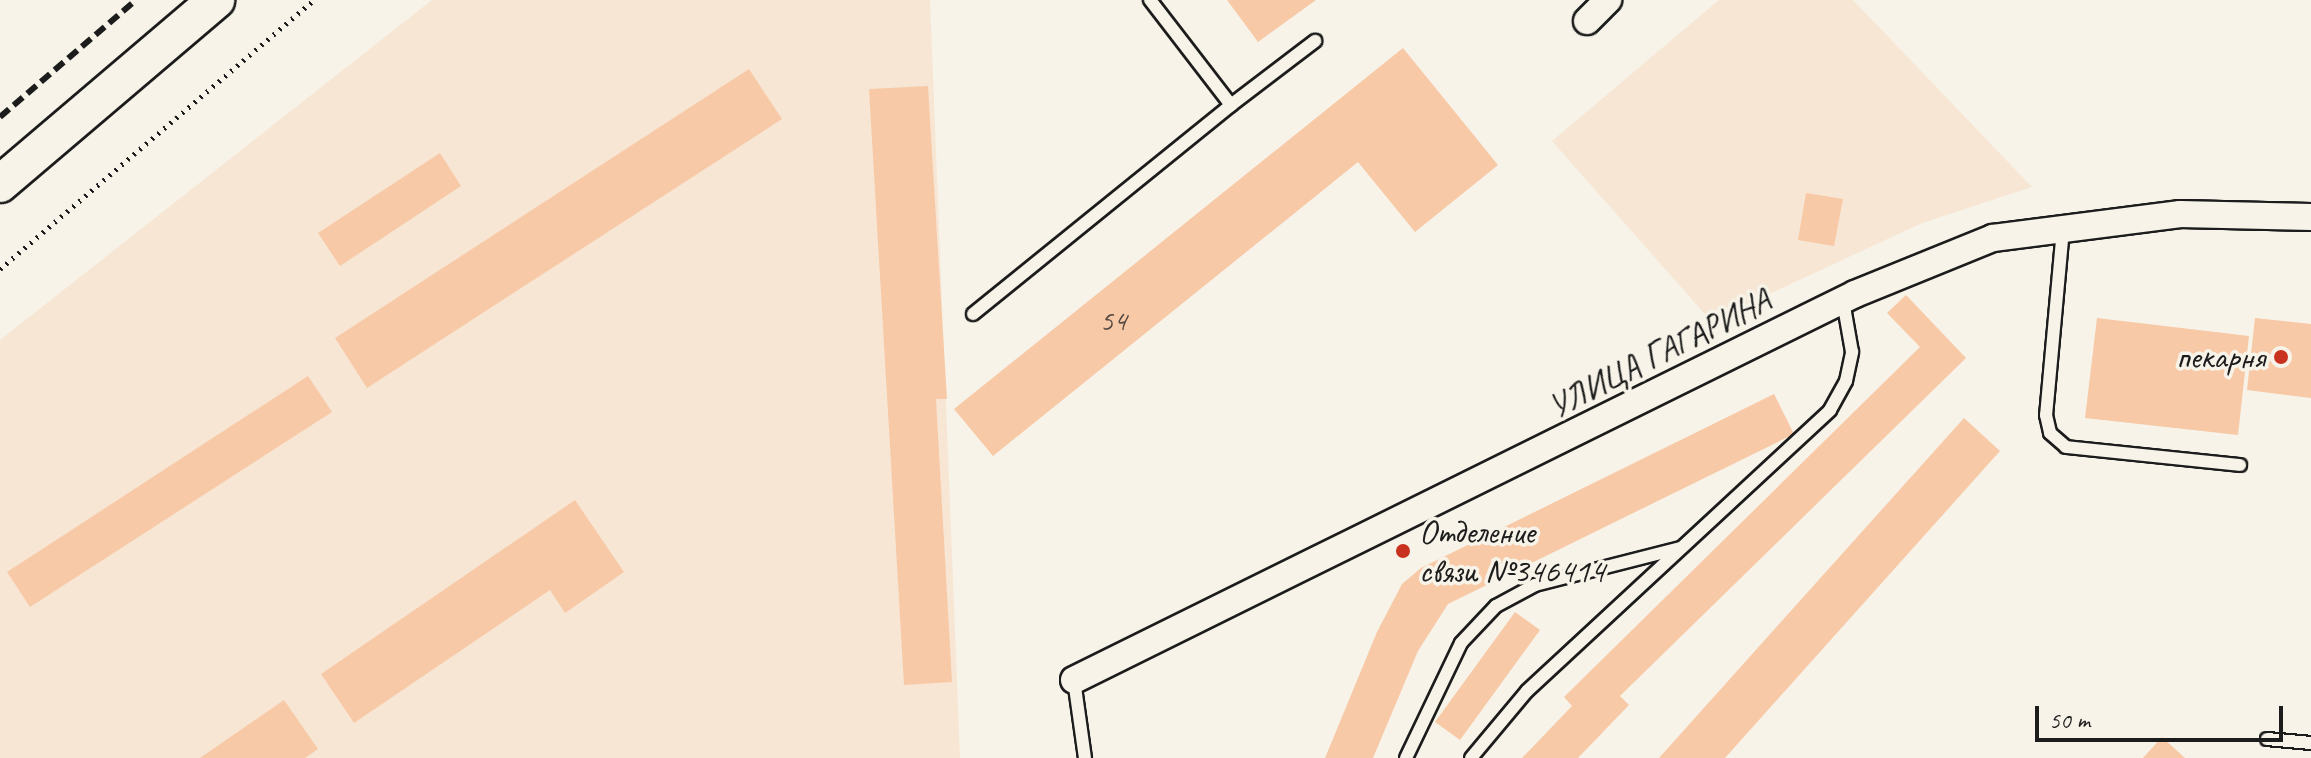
<!DOCTYPE html>
<meta charset="utf-8">
<style>
body{margin:0}
#map{position:relative;width:2311px;height:758px;overflow:hidden;background:#f7f3e8;font-family:Caveat,sans-serif}
div>[style]{position:absolute}
[style*='--x']{left:calc(var(--x)*1px);top:calc(var(--y)*1px);width:calc(var(--w)*1px);rotate:calc(var(--a)*1deg)}
.built>*{inset:0;background:#f7e6d4}
.building>*{inset:0;background:#f8c9a7}
.path>*{height:5px;margin-top:-2.5px;transform-origin:0;background:repeating-linear-gradient(90deg,#1c1c1c 0 2px,transparent 0 8px)}
.roads{filter:drop-shadow(2px 0 #1c1c1c) drop-shadow(-2px 0 #1c1c1c) drop-shadow(0 2px #1c1c1c) drop-shadow(0 -2px #1c1c1c)}
.service>*{height:12px;margin:-6px;padding:0 6px;transform-origin:6px;border-radius:6px;background:#f7f3e8}
.minor>*{height:26px;margin:-13px;padding:0 13px;transform-origin:13px;border-radius:13px;background:#f7f3e8}
.secondary>*{height:36px;margin:-18px;padding:0 18px;transform-origin:18px;border-radius:18px;background:#f7f3e8}
.rail>*{height:6px;margin-top:-3px;transform-origin:0;background:repeating-linear-gradient(90deg,#1c1c1c 0 12px,transparent 0 18px)}
.dots>*{width:22px;height:22px;translate:-50% -50%;box-sizing:border-box;border:4px solid #f7f3e8;border-radius:50%}
span{translate:-50% -50%;white-space:nowrap;text-align:center;line-height:1.15;-webkit-text-stroke:7px #f7f3e8;paint-order:stroke}
.number-label{font-size:30px;color:#53473f}
.number-label span{-webkit-text-stroke-width:0}
.street-label{font-size:34px;color:#1c1c1c}
.poi-label{font-size:34px;color:#1c1c1c}
.right{translate:-100% -50%;text-align:right}
.left{translate:0 -50%;text-align:left}
.scale{position:absolute;left:2035px;top:706px;width:248px;height:36px;box-sizing:border-box;border:4px solid #1c1c1c;border-top:0;padding-left:10px;font-size:24px;line-height:28px;white-space:nowrap;color:#1c1c1c;-webkit-text-stroke:6px #f7f3e8;paint-order:stroke}
</style>
<div id="map">
<div class="built">
<i style="clip-path:polygon(432px 0,930px 0,960px 758px,0 758px,0 340px)"></i>
<i style="clip-path:polygon(1719px 0,1853px 0,2032px 187px,1922px 223px,1711px 321px,1552px 141px)"></i>
</div>
<div class="building">
<i style="clip-path:polygon(1227px 0,1316px 0,1258px 42px)"></i>
<i style="clip-path:polygon(1403px 48px,1498px 165px,1415px 232px,1358px 162px,993px 456px,954px 409px)"></i>
<i style="clip-path:polygon(749px 69px,782px 119px,367px 388px,335px 338px)"></i>
<i style="clip-path:polygon(928px 86px,947px 399px,936px 399px,952px 682px,904px 685px,869px 89px)"></i>
<i style="clip-path:polygon(440px 153px,461px 186px,340px 266px,318px 233px)"></i>
<i style="clip-path:polygon(1806px 193px,1843px 199px,1834px 246px,1798px 240px)"></i>
<i style="clip-path:polygon(1906px 295px,1966px 358px,1620px 696px,1629px 705px,1578px 758px,1522px 758px,1572px 706px,1564px 697px,1920px 347px,1887px 313px)"></i>
<i style="clip-path:polygon(2097px 318px,2249px 336px,2238px 435px,2085px 418px)"></i>
<i style="clip-path:polygon(2255px 318px,2311px 324px,2311px 398px,2247px 390px)"></i>
<i style="clip-path:polygon(308px 376px,332px 412px,30px 607px,7px 572px)"></i>
<i style="clip-path:polygon(1774px 394px,1794px 434px,1448px 604px,1418px 651px,1373px 758px,1325px 758px,1377px 632px,1402px 584px,1421px 568px)"></i>
<i style="clip-path:polygon(1964px 418px,2000px 451px,1725px 758px,1659px 758px)"></i>
<i style="clip-path:polygon(575px 500px,624px 572px,565px 613px,550px 590px,354px 723px,321px 674px)"></i>
<i style="clip-path:polygon(1515px 612px,1540px 630px,1460px 740px,1435px 722px)"></i>
<i style="clip-path:polygon(284px 700px,318px 749px,305px 758px,200px 758px)"></i>
<i style="clip-path:polygon(2162px 737px,2185px 758px,2143px 758px)"></i>
</div>
<div class="path">
<i style="--x:0;--y:269;--w:413;--a:-40.6"></i>
</div>
<div class="roads">
<div class="service">
<i style="--x:1231;--y:105;--w:106;--a:-37.3"></i>
<i style="--x:2063;--y:229;--w:187;--a:95.2"></i>
<i style="--x:2046;--y:415;--w:18;--a:77"></i>
<i style="--x:2050;--y:433;--w:21;--a:41"></i>
<i style="--x:2066;--y:447;--w:175;--a:5.9"></i>
<i style="--x:973;--y:314;--w:332;--a:-39"></i>
<i style="--x:1231;--y:105;--w:133;--a:-127.6"></i>
<i style="--x:1074;--y:680;--w:79;--a:82"></i>
<i style="--x:2267;--y:739;--w:44;--a:5.2"></i>
<i style="--x:1406;--y:758;--w:127;--a:-64.4"></i>
<i style="--x:1461;--y:643;--w:51;--a:-46.6"></i>
<i style="--x:1496;--y:606;--w:44;--a:-28.3"></i>
<i style="--x:1535;--y:585;--w:150;--a:-14.3"></i>
<i style="--x:1471;--y:758;--w:87;--a:-50.1"></i>
<i style="--x:1527;--y:691;--w:413;--a:-42.8"></i>
<i style="--x:1830;--y:410;--w:33;--a:-61"></i>
<i style="--x:1846;--y:381;--w:30;--a:-78"></i>
<i style="--x:1852;--y:352;--w:52;--a:-100"></i>
</div>
<div class="minor">
<i style="--x:1587;--y:21;--w:30;--a:-45"></i>
<i style="--x:1074;--y:680;--w:871;--a:-26.3"></i>
<i style="--x:1855;--y:294;--w:149;--a:-22.1"></i>
<i style="--x:1993;--y:238;--w:189;--a:-7.3"></i>
<i style="--x:2180;--y:214;--w:131;--a:1.3"></i>
</div>
<div class="secondary">
<i style="--x:0;--y:184;--w:284;--a:-40.4"></i>
</div>
</div>
<div class="rail">
<i style="--x:0;--y:117;--w:179;--a:-40.7"></i>
</div>
<div class="dots">
<i style="left:2281px;top:357px;background:#c8321e"></i>
<i style="left:1403px;top:551px;background:#c8321e"></i>
</div>
<div class="number-label">
<span style="left:1113px;top:320px">54</span>
</div>
<div class="street-label">
<span style="left:1659px;top:353px;rotate:-27deg">УЛИЦА ГАГАРИНА</span>
</div>
<div class="poi-label">
<span class="right" style="left:2265px;top:357px">пекарня</span>
<span class="left" style="left:1419px;top:551px">Отделение<br>связи №346414</span>
</div>
<div class="scale">50 m</div>
</div>
